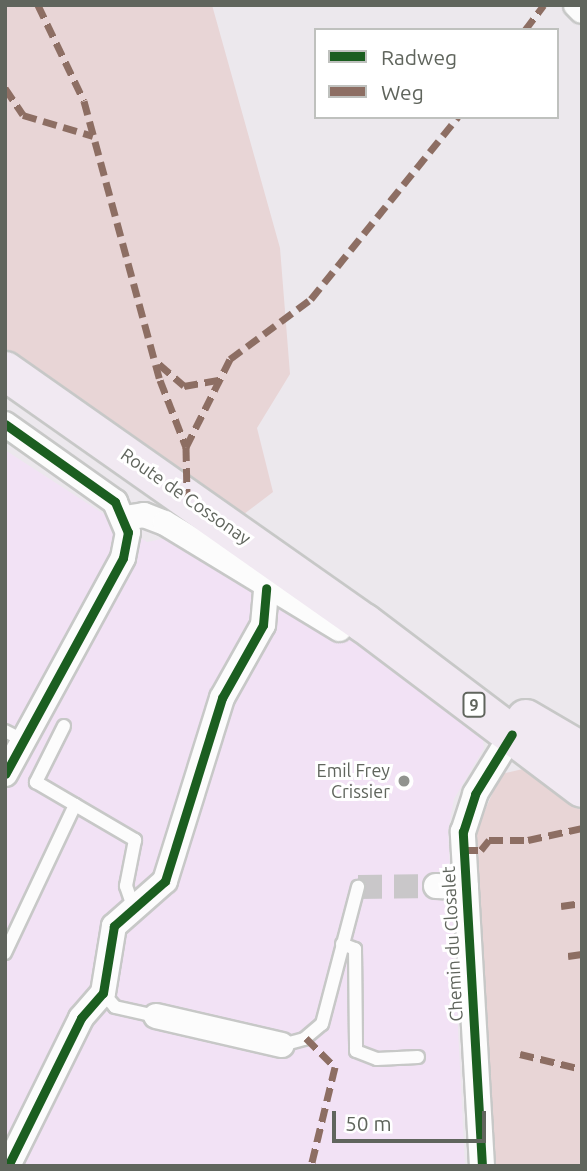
<!DOCTYPE html>
<style>
body{margin:0}
#map{position:relative;width:587px;height:1171px;overflow:hidden;background:#ece8ed;font-family:Ubuntu,sans-serif}
div>[style]{position:absolute}
[style*='--x']{left:calc(var(--x)*1px);top:calc(var(--y)*1px);width:calc(var(--w)*1px);rotate:calc(var(--a)*1deg)}
.commercial>*{inset:0;background:#f2e2f5}
.green>*{inset:0;background:#e8d5d6}
.street-tunnel>*{height:24px;margin-top:-12px;transform-origin:0;background:repeating-linear-gradient(90deg,#c9c7c9 0 24px,transparent 0 36px)}
.roads{filter:drop-shadow(2px 0 #c7c8c7) drop-shadow(-2px 0 #c7c8c7) drop-shadow(0 2px #c7c8c7) drop-shadow(0 -2px #c7c8c7)}
.lane>*{height:12px;margin:-6px;padding:0 6px;transform-origin:6px;border-radius:6px;background:#fcfcfc}
.street>*{height:24px;margin:-12px;padding:0 12px;transform-origin:12px;border-radius:12px;background:#fcfcfc}
.primary>*{height:38px;margin:-19px;padding:0 19px;transform-origin:19px;border-radius:19px;background:#f1e9f2}
.quiet>*{height:7px;margin-top:-3.5px;transform-origin:0;background:repeating-linear-gradient(90deg,#8d6e63 0 14px,transparent 0 21px)}
.cycleway>*{height:9px;margin:-4.5px;padding:0 4.5px;transform-origin:4.5px;border-radius:4.5px;background:#1b5e20}
.dots>*{width:19px;height:19px;translate:-50% -50%;box-sizing:border-box;border:4px solid #fff;border-radius:50%}
span{translate:-50% -50%;white-space:nowrap;text-align:center;line-height:1.15;-webkit-text-stroke:6px #fff;paint-order:stroke}
.shield-label span{padding:2px 5px;background:#fff;border:2px solid;border-radius:5px;-webkit-text-stroke-width:0}
.shield-label{font-size:16px;color:#60655d;font-weight:700}
.street-label{font-size:18px;color:#60655d}
.poi-label{font-size:18px;color:#60655d}
.right{translate:-100% -50%;text-align:right}
.frame{position:absolute;inset:0;border:7px solid #60655d;pointer-events:none}
.legend{position:absolute;left:314px;top:28px;width:245px;height:91px;box-sizing:border-box;background:#fff;border:2px solid #bfc1be;margin:0;padding:9px 12px;list-style:none;font-size:21px;color:#60655d}
.legend li{display:flex;align-items:center;gap:14px;height:35px}
.legend b{width:35px;border:2px solid #bfc1be}
.scale{position:absolute;left:332px;top:1111px;width:154px;height:32px;box-sizing:border-box;border:4px solid #60655d;border-top:0;padding-left:9px;font-size:21px;line-height:24px;white-space:nowrap;color:#60655d;-webkit-text-stroke:5px #fff;paint-order:stroke}
</style>
<div id="map">
<div class="commercial">
<i style="clip-path:polygon(5px 450px,147px 542px,171px 537px,355px 632px,482px 732px,484px 748px,454px 799px,448px 831px,465px 1166px,5px 1166px)"></i>
</div>
<div class="green">
<i style="clip-path:polygon(5px 5px,212px 5px,280px 248px,290px 374px,257px 428px,273px 492px,244px 514px,5px 348px)"></i>
<i style="clip-path:polygon(527px 768px,582px 805px,582px 1166px,488px 1166px,473px 837px,501px 774px)"></i>
</div>
<div class="street-tunnel">
<i style="--x:358;--y:887;--w:78;--a:-0.7"></i>
</div>
<div class="roads">
<div class="lane">
<i style="--x:64;--y:726;--w:63;--a:116.6"></i>
<i style="--x:36;--y:782;--w:115;--a:30.4"></i>
<i style="--x:135;--y:840;--w:47;--a:101.1"></i>
<i style="--x:126;--y:886;--w:24;--a:71"></i>
<i style="--x:5;--y:731;--w:20;--a:27"></i>
<i style="--x:342;--y:944;--w:14;--a:21"></i>
<i style="--x:355;--y:949;--w:102;--a:89.4"></i>
<i style="--x:356;--y:1051;--w:22;--a:21"></i>
<i style="--x:377;--y:1059;--w:41;--a:-2.8"></i>
<i style="--x:5;--y:953;--w:164;--a:-64.7"></i>
<i style="--x:103;--y:993;--w:18;--a:49"></i>
<i style="--x:115;--y:1007;--w:42;--a:12.4"></i>
<i style="--x:282;--y:1045;--w:23;--a:-15"></i>
<i style="--x:304;--y:1039;--w:23;--a:-40"></i>
<i style="--x:322;--y:1024;--w:142;--a:-75.3"></i>
</div>
<div class="street">
<i style="--x:576;--y:5;--w:8;--a:45"></i>
<i style="--x:5;--y:424;--w:135;--a:35.3"></i>
<i style="--x:115;--y:502;--w:33;--a:67"></i>
<i style="--x:128;--y:532;--w:26;--a:101"></i>
<i style="--x:123;--y:558;--w:246;--a:118.6"></i>
<i style="--x:125;--y:518;--w:19;--a:-9"></i>
<i style="--x:144;--y:515;--w:22;--a:21"></i>
<i style="--x:165;--y:523;--w:204;--a:31.3"></i>
<i style="--x:436;--y:886;--w:30;--a:2"></i>
<i style="--x:156;--y:1016;--w:129;--a:13"></i>
<i style="--x:8;--y:1166;--w:165;--a:-63.7"></i>
<i style="--x:81;--y:1018;--w:33;--a:-49"></i>
<i style="--x:103;--y:993;--w:68;--a:-80.7"></i>
<i style="--x:114;--y:926;--w:68;--a:-41.4"></i>
<i style="--x:165;--y:881;--w:192;--a:-72.7"></i>
<i style="--x:222;--y:698;--w:84;--a:-60.7"></i>
<i style="--x:263;--y:625;--w:37;--a:-85"></i>
<i style="--x:482;--y:1166;--w:335;--a:-93.3"></i>
<i style="--x:463;--y:832;--w:40;--a:-72"></i>
<i style="--x:475;--y:794;--w:70;--a:-58.3"></i>
</div>
<div class="primary">
<i style="--x:5;--y:371;--w:439;--a:35.1"></i>
<i style="--x:364;--y:623;--w:273;--a:37.1"></i>
<i style="--x:526;--y:719;--w:65;--a:30.5"></i>
</div>
</div>
<div class="quiet">
<i style="--x:38;--y:5;--w:106;--a:64.4"></i>
<i style="--x:84;--y:101;--w:289;--a:74.8"></i>
<i style="--x:160;--y:380;--w:72;--a:68.8"></i>
<i style="--x:186;--y:447;--w:49;--a:88.8"></i>
<i style="--x:525;--y:30;--w:31;--a:-53"></i>
<i style="--x:5;--y:88;--w:32;--a:56"></i>
<i style="--x:23;--y:115;--w:73;--a:16.7"></i>
<i style="--x:159;--y:364;--w:33;--a:41"></i>
<i style="--x:184;--y:386;--w:35;--a:-10"></i>
<i style="--x:186;--y:447;--w:98;--a:-63.4"></i>
<i style="--x:230;--y:359;--w:101;--a:-36.5"></i>
<i style="--x:311;--y:299;--w:234;--a:-51.1"></i>
<i style="--x:464;--y:850;--w:17;--a:0"></i>
<i style="--x:481;--y:850;--w:13;--a:-51"></i>
<i style="--x:489;--y:840;--w:39;--a:0"></i>
<i style="--x:528;--y:840;--w:55;--a:-12.5"></i>
<i style="--x:561;--y:906;--w:21;--a:-8"></i>
<i style="--x:568;--y:956;--w:14;--a:-8"></i>
<i style="--x:306;--y:1038;--w:41;--a:45"></i>
<i style="--x:335;--y:1067;--w:102;--a:103.6"></i>
<i style="--x:520;--y:1054;--w:64;--a:13.6"></i>
</div>
<div class="cycleway">
<i style="--x:5;--y:424;--w:135;--a:35.3"></i>
<i style="--x:115;--y:502;--w:33;--a:67"></i>
<i style="--x:128;--y:532;--w:26;--a:101"></i>
<i style="--x:123;--y:558;--w:246;--a:118.6"></i>
<i style="--x:8;--y:1166;--w:165;--a:-63.7"></i>
<i style="--x:81;--y:1018;--w:33;--a:-49"></i>
<i style="--x:103;--y:993;--w:68;--a:-80.7"></i>
<i style="--x:114;--y:926;--w:68;--a:-41.4"></i>
<i style="--x:165;--y:881;--w:192;--a:-72.7"></i>
<i style="--x:222;--y:698;--w:84;--a:-60.7"></i>
<i style="--x:263;--y:625;--w:37;--a:-85"></i>
<i style="--x:482;--y:1166;--w:335;--a:-93.3"></i>
<i style="--x:463;--y:832;--w:40;--a:-72"></i>
<i style="--x:475;--y:794;--w:70;--a:-58.3"></i>
</div>
<div class="dots">
<i style="left:404px;top:781px;background:#91938f"></i>
</div>
<div class="shield-label">
<span style="left:474px;top:705px">9</span>
</div>
<div class="street-label">
<span style="left:186px;top:496px;rotate:35deg">Route de Cossonay</span>
<span style="left:452px;top:944px;rotate:-93deg">Chemin du Closalet</span>
</div>
<div class="poi-label">
<span class="right" style="left:390px;top:781px">Emil Frey<br>Crissier</span>
</div>
<div class="frame"></div>
<ul class="legend">
<li><b style="height:9px;background:#1b5e20"></b>Radweg</li>
<li><b style="height:9px;background:#8d6e63"></b>Weg</li>
</ul>
<div class="scale">50 m</div>
</div>
